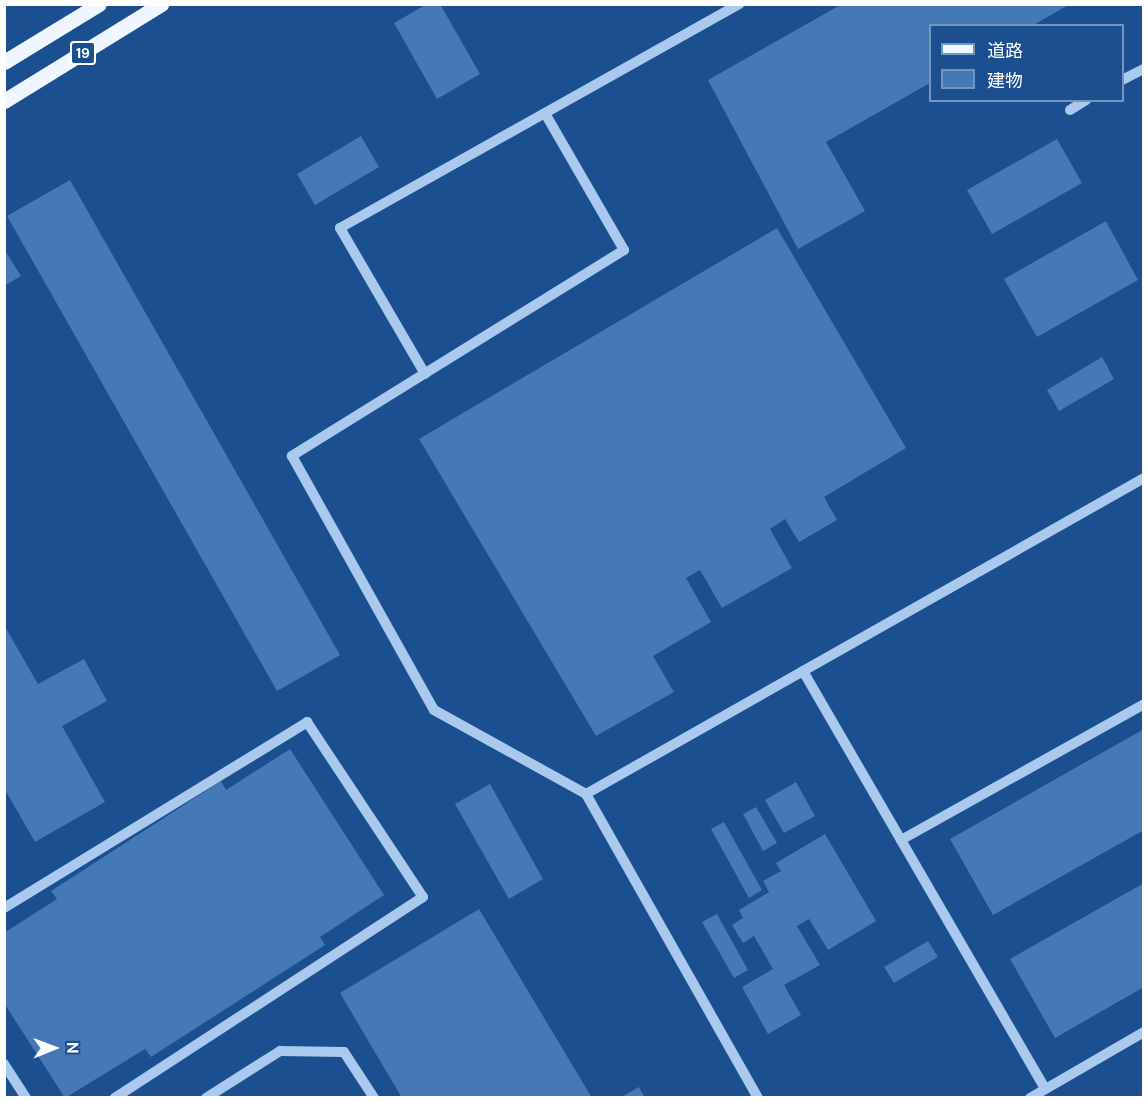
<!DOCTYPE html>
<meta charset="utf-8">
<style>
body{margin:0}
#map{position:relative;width:1148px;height:1102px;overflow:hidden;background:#1b4f8f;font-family:"DM Sans","Noto Sans JP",sans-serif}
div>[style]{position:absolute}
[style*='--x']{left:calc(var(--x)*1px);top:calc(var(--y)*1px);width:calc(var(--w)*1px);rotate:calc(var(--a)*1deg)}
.building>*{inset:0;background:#4478b7}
.minor>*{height:10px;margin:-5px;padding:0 5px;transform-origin:5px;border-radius:5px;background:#a9c9ee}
.major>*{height:15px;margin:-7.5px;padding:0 7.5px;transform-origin:7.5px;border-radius:7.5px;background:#f0f6ff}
span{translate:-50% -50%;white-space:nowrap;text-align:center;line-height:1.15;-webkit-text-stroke:4.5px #1b4f8f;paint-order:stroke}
.shield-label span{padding:2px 4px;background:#1b4f8f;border:2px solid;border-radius:4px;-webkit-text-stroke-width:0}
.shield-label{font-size:14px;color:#fff;font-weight:700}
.frame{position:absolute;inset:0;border:6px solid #fff;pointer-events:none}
.legend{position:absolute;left:929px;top:24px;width:195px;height:78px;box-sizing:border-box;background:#1b4f8f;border:2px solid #7695bc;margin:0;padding:8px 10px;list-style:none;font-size:18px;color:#fff}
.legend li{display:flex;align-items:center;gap:12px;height:30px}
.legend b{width:30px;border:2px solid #7695bc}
.north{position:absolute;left:24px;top:1018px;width:60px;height:60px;-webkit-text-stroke:4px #1b4f8f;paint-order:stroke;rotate:89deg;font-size:16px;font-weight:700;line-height:24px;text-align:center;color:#fff}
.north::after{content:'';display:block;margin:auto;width:21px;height:27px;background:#fff;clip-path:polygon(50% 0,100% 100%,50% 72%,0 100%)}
</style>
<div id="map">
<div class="building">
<i style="clip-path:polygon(427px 4px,440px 4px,480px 74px,437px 99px,394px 23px)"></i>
<i style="clip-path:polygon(842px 4px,1070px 4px,1032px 26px,930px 26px,930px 83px,826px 142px,865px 211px,798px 249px,708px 80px)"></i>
<i style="clip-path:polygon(361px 136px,379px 167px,315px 205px,297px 174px)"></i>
<i style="clip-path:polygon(1057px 139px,1082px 183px,992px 234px,967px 190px)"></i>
<i style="clip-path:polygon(70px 180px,340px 655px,277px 691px,7px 216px)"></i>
<i style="clip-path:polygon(1106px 221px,1138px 280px,1037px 337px,1004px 279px)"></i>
<i style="clip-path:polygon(777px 228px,906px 448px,824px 497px,837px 520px,799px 542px,785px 519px,770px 529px,792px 568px,722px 608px,700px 570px,686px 578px,711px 622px,653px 656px,674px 692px,596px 736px,419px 439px)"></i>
<i style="clip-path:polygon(4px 249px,21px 276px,4px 286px)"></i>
<i style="clip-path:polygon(1102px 357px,1114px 379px,1059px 411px,1047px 390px)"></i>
<i style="clip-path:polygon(4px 625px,38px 684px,84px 659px,107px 701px,62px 726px,105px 802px,35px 842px,4px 788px)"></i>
<i style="clip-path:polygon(1144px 729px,1144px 830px,993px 915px,950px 839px)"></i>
<i style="clip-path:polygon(290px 749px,384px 895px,320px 937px,325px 945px,151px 1057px,145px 1049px,65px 1098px,4px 1003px,4px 933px,57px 899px,51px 891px,221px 781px,226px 790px)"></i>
<i style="clip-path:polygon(796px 782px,815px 816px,784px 833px,765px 800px)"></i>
<i style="clip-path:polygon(490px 784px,543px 879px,509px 899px,455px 804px)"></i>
<i style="clip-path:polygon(756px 807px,777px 843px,763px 851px,743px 814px)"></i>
<i style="clip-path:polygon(724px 822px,762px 890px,749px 898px,711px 829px)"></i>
<i style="clip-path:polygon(825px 834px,876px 921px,828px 950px,809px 919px,797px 926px,820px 965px,784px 985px,801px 1015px,768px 1034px,742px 987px,773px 969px,754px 936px,743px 943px,732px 925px,743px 918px,739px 910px,769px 892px,763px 881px,781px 871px,776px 863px)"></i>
<i style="clip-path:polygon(1144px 883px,1144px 987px,1055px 1038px,1010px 959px)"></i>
<i style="clip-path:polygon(479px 909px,592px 1098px,402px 1098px,340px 993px)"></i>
<i style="clip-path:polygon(717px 914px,748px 970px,734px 978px,702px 922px)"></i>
<i style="clip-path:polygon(928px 941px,938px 957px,894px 983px,884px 967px)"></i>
<i style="clip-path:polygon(639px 1087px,645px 1098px,620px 1098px)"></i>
</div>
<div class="minor">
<i style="--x:1122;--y:80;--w:25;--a:-27"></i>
<i style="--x:1070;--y:110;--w:19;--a:-32"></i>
<i style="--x:546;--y:115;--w:156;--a:60"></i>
<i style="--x:624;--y:250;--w:391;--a:148.2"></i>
<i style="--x:292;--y:456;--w:291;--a:60.8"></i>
<i style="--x:434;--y:710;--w:174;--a:28.9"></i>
<i style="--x:586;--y:794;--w:349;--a:60.5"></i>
<i style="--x:425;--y:374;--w:169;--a:-120.2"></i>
<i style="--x:340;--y:228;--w:458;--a:-29.3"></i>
<i style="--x:803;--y:671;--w:483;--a:59.9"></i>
<i style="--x:586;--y:794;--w:641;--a:-29.52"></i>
<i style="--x:901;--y:840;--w:278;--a:-29.2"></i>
<i style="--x:4;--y:908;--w:356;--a:-31.5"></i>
<i style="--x:307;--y:722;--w:210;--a:56.5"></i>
<i style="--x:423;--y:897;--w:368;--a:146.9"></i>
<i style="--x:4;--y:1064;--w:40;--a:57.1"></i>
<i style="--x:206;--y:1098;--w:88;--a:-32.4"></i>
<i style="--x:280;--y:1051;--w:64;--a:0.9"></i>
<i style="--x:344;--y:1052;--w:55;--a:56.9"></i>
<i style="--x:1030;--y:1098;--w:132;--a:-30.1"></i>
</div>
<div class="major">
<i style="--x:4;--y:62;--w:111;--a:-31.4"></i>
<i style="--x:4;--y:101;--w:185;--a:-31.7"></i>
</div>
<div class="shield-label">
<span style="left:83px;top:53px">19</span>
</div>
<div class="frame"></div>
<ul class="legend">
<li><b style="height:8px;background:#f0f6ff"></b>道路</li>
<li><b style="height:16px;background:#4478b7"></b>建物</li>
</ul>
<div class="north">N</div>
</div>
